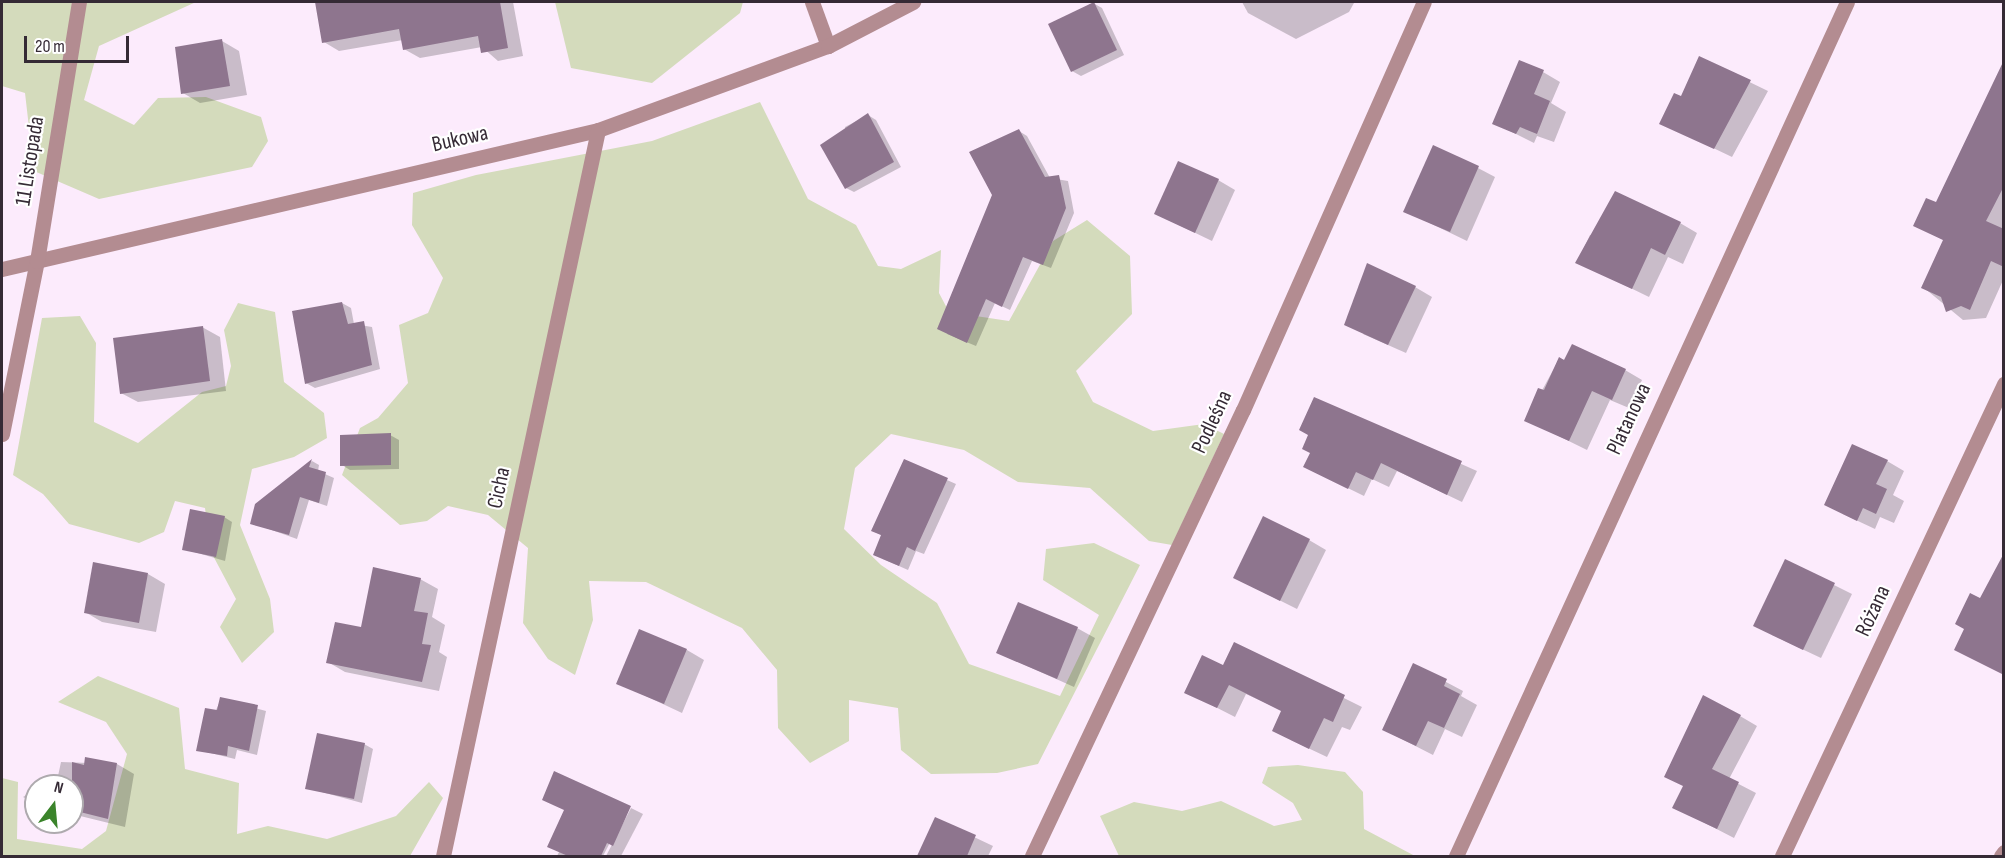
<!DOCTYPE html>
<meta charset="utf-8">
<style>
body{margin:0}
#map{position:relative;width:2005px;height:858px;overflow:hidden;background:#fcebfc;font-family:"Sofia Sans Condensed",sans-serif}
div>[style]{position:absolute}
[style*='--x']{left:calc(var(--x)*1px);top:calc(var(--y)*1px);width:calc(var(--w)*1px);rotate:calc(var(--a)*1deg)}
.green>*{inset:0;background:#d4dbbc}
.shadow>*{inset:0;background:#0003}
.building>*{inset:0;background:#8e758e}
.minor>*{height:15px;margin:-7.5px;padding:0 7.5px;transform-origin:7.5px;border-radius:7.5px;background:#b38c91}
span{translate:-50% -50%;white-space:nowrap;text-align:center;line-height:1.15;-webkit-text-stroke:4.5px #fff;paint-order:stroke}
.street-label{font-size:22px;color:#352a35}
.frame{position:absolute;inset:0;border:3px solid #352a35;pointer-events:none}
.north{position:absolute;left:24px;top:774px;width:60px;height:60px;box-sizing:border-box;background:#fff;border:2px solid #aeaaae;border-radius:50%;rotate:16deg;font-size:16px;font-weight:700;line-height:24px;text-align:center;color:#352a35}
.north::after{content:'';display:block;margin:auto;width:21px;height:27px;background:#3b842b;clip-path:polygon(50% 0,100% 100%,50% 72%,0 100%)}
.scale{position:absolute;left:24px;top:36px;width:105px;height:27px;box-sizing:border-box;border:3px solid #352a35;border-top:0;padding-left:8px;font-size:18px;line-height:21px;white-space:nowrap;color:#352a35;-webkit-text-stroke:4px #fff;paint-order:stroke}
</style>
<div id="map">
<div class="green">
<i style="clip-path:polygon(2px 2px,196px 2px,99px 46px,84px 100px,134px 125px,158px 98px,206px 97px,261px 117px,268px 141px,252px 167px,99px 199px,34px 171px,25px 93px,2px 86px)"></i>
<i style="clip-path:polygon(555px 2px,743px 2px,740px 13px,652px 83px,571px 68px)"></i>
<i style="clip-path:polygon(760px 102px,808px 199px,856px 225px,878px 266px,901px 269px,941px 250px,939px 293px,949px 312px,1009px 321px,1053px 241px,1087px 220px,1130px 256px,1132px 314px,1076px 371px,1093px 402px,1153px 431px,1204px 424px,1224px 434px,1172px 545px,1149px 541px,1090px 488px,1018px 482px,964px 450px,891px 434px,855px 468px,844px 529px,881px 565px,937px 603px,969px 664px,1060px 696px,1099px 615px,1043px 580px,1046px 549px,1094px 543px,1140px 565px,1038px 764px,997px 773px,931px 774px,901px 750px,898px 708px,849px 700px,849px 741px,810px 763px,778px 728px,777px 670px,742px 628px,646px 582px,589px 581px,593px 620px,575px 675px,548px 659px,523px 623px,528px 548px,488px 515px,448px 506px,427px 521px,400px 525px,342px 475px,360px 428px,378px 418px,408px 383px,399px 325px,428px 313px,443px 278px,412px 225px,413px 193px,476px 175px,652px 141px)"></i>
<i style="clip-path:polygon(238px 303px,275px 312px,284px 382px,324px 413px,327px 438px,294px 457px,252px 469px,240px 525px,270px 599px,274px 632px,242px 663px,220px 627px,236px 599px,210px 550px,205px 508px,175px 501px,164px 532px,139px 543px,69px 524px,43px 494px,13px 475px,42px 318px,80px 316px,96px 343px,94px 422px,138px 443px,202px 392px,226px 386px,231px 366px,224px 330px)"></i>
<i style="clip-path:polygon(98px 676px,179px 708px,185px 769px,239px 783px,237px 834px,268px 826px,327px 839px,396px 816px,429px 782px,443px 798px,410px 856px,2px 856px,2px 778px,18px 782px,17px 839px,82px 849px,106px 831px,127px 754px,106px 722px,58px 702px)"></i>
<i style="clip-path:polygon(1298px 765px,1345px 772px,1363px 792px,1364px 829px,1415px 856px,1119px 856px,1100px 816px,1134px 802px,1182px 811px,1221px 801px,1274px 826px,1302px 820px,1293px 803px,1262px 783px,1268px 767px)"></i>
</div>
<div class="shadow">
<i style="clip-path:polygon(336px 2px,513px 2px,523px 56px,498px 61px,482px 47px,420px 58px,404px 49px,403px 40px,339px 51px,324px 42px,317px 5px)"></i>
<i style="clip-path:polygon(1242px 2px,1353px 2px,1354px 3px,1349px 12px,1296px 39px,1248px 13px)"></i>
<i style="clip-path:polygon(1093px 3px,1102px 8px,1124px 55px,1081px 76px,1072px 71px,1050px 25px)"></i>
<i style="clip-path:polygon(222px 41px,239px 51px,247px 95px,200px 103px,183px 93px)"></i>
<i style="clip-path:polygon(1700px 58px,1768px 91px,1732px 157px,1661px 123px,1682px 98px)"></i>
<i style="clip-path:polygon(1543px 72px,1560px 82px,1551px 103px,1566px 112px,1554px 142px,1537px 136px,1534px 143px,1494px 123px)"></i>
<i style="clip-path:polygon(2004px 107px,2004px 278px,1986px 318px,1963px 320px,1923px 287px,1945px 241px,1915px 225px,1937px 204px)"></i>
<i style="clip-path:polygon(868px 115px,876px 120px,901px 167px,854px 192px,846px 188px,845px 127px)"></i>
<i style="clip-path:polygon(1019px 131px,1027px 136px,1050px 178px,1068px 181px,1074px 213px,1051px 268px,1032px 261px,1010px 310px,995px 303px,976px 346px,947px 334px)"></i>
<i style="clip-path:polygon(1478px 168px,1495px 177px,1467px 241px,1405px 211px)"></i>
<i style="clip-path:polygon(1218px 180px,1235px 190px,1212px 241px,1156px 214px)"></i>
<i style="clip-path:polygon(1680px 223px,1697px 233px,1683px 264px,1668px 257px,1649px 297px,1577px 262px,1590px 235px)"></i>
<i style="clip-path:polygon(1415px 287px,1432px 297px,1406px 353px,1363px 334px)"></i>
<i style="clip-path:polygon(342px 303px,351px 308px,354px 324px,372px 327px,380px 369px,315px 388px,306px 383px)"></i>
<i style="clip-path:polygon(202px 327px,220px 337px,226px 391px,138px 402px,121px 393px)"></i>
<i style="clip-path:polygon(1559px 359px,1625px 370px,1642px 380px,1629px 408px,1610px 400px,1587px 450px,1526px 420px)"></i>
<i style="clip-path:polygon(1315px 399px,1477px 471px,1462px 502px,1397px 471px,1389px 487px,1372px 479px,1364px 496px,1305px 467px,1312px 453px)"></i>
<i style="clip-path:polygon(390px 435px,399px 440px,399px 469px,350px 470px,342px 465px)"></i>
<i style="clip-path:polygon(312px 461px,319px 465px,318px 471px,334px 478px,327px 506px,309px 500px,297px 539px,252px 523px,256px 505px)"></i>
<i style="clip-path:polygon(904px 461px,956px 484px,924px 554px,916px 551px,908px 570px,883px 559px,883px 536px,873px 531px)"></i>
<i style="clip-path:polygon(1887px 461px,1904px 471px,1893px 495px,1904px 501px,1894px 523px,1880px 517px,1875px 529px,1843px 514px)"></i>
<i style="clip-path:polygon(224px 517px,232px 522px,225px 561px,184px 549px)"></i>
<i style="clip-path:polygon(1309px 540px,1326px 550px,1297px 609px,1235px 578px)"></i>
<i style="clip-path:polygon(1786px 561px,1852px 594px,1821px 658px,1772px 635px)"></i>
<i style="clip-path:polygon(148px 574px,165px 584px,156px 632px,102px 622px,85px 612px)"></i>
<i style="clip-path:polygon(420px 579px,438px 589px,432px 617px,445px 625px,439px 652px,447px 657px,439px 691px,345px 672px,328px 662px)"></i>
<i style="clip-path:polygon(1077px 628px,1095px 638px,1074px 687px,998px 653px)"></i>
<i style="clip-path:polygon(1235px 644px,1362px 707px,1350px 730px,1342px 727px,1327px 757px,1291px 740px,1283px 711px,1246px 694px,1235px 717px,1186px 692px,1224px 667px)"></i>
<i style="clip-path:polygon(687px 650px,704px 660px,682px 713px,618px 683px)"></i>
<i style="clip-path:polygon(1414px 665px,1463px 691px,1461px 696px,1477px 705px,1462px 737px,1445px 729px,1433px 755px,1384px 730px)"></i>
<i style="clip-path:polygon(221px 699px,266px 711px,257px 755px,237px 750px,235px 759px,198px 750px)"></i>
<i style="clip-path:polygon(1740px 716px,1757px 726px,1729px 779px,1756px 793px,1734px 838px,1674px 807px)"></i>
<i style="clip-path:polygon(364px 744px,373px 749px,362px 803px,307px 788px)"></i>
<i style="clip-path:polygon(61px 762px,117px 764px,134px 774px,125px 827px,72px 814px,72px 786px,41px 786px,58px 776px)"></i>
<i style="clip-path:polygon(36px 789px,36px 804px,23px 797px)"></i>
<i style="clip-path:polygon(629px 806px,603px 856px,557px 856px,559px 852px)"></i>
<i style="clip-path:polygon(631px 808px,643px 814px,621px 856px,606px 856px)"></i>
<i style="clip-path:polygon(936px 819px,993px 846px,988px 856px,919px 856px)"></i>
</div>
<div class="building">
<i style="clip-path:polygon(315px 2px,500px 2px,508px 48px,481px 53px,478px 36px,403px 50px,399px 29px,322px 43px)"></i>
<i style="clip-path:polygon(1094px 2px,1117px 50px,1071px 72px,1048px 24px)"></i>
<i style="clip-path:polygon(222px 39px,230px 86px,181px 94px,175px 47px)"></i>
<i style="clip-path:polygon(1699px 56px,1751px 80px,1714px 149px,1659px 124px,1674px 93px,1681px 96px)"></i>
<i style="clip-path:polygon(1519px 60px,1544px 70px,1534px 94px,1550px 101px,1537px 134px,1520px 127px,1516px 134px,1492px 124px)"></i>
<i style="clip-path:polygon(2004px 60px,2004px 186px,1986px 221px,2004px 229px,2004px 267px,1991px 261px,1970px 310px,1961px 306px,1946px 312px,1941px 297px,1921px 288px,1943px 240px,1913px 226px,1926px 198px,1936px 202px)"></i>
<i style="clip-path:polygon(868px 113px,894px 162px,845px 189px,820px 145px)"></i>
<i style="clip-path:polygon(1019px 129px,1045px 177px,1059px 175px,1066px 208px,1043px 265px,1023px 257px,1002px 307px,986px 299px,967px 343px,937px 329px,992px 195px,969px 152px)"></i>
<i style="clip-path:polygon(1433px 145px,1479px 166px,1450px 232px,1403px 212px)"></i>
<i style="clip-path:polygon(1178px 161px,1219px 179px,1195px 233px,1154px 214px)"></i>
<i style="clip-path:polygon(1615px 191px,1681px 222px,1665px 255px,1651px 248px,1632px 289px,1575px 263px)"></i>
<i style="clip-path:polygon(1367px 263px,1416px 286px,1388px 345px,1344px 325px)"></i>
<i style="clip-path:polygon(342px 302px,348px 324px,364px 321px,372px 365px,305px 384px,292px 311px)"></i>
<i style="clip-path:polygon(203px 326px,210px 381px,120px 394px,113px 338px)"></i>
<i style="clip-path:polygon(1572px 344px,1626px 369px,1612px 400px,1592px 391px,1569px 441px,1524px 421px,1538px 388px,1544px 390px,1559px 357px,1564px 360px)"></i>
<i style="clip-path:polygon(1314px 397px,1462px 461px,1447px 495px,1381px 463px,1373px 480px,1356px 472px,1348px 489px,1303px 467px,1310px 453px,1302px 449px,1308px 435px,1299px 430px)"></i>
<i style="clip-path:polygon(391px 433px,391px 465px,340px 466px,340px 435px)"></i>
<i style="clip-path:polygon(1852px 444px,1888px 460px,1876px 484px,1887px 489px,1876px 514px,1863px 508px,1857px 521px,1824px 505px)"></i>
<i style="clip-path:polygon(312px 459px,309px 467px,326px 472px,319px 503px,300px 497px,289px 535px,250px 524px,255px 504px)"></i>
<i style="clip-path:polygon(904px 459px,948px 478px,915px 551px,907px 547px,899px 566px,873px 555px,881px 535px,871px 531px)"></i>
<i style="clip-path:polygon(190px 509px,225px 516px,216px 557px,182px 550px)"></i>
<i style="clip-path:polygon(1263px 516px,1310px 539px,1280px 601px,1233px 578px)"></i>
<i style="clip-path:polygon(2004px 553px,2004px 675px,1954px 650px,1964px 629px,1955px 624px,1970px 593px,1980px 598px)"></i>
<i style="clip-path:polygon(1785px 559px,1835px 583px,1803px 650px,1753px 626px)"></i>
<i style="clip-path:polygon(93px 562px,148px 573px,139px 623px,84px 613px)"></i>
<i style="clip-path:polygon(373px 567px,421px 578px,414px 611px,428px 613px,422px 644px,431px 645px,422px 682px,326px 663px,335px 622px,361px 627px)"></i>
<i style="clip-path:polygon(1018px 602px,1078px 627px,1057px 679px,996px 653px)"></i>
<i style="clip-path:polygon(639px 629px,687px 649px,664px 704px,616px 684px)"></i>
<i style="clip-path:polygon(1234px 642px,1345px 695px,1333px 722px,1324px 718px,1309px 749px,1272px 731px,1281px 711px,1229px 685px,1217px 708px,1184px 693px,1202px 655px,1223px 665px)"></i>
<i style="clip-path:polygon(1413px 663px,1447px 679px,1444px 686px,1460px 694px,1444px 728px,1428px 721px,1416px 746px,1382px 730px)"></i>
<i style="clip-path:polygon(1703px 695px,1741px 715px,1712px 769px,1739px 782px,1717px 829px,1672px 808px,1683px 786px,1664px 777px)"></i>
<i style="clip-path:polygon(220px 697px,258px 705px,249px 751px,228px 746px,227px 756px,196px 751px,205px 708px,217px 710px)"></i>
<i style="clip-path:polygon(317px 733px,365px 743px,354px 799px,305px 789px)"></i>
<i style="clip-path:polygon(85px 757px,117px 763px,108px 819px,72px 810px,72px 762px,84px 765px)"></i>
<i style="clip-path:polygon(554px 771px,631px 806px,613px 846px,607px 843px,601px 856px,568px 856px,547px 847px,564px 810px,542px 800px)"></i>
<i style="clip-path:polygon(935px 817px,976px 835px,967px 856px,917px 856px)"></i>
</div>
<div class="minor">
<i style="--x:812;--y:2;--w:47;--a:70"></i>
<i style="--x:2;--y:269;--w:612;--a:-13.13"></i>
<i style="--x:598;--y:130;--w:245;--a:-20.1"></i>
<i style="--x:828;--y:46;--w:96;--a:-27.4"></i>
<i style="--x:2;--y:434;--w:177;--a:-78.6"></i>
<i style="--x:37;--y:261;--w:262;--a:-80.8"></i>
<i style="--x:443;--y:856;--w:742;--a:-77.95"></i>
<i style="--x:1032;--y:856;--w:493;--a:-64.7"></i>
<i style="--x:1243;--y:410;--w:446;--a:-66.1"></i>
<i style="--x:1456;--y:856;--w:939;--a:-65.4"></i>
<i style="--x:1782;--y:856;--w:522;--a:-64.81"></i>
<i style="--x:2001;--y:856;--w:5;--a:-53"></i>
</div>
<div class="street-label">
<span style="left:460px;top:139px;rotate:-13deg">Bukowa</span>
<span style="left:30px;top:161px;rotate:-81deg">11 Listopada</span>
<span style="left:1629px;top:419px;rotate:-65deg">Platanowa</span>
<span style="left:1212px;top:422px;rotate:-65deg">Podleśna</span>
<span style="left:499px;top:488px;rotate:-78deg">Cicha</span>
<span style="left:1873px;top:611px;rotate:-65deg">Różana</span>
</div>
<div class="frame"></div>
<div class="north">N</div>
<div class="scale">20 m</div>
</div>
